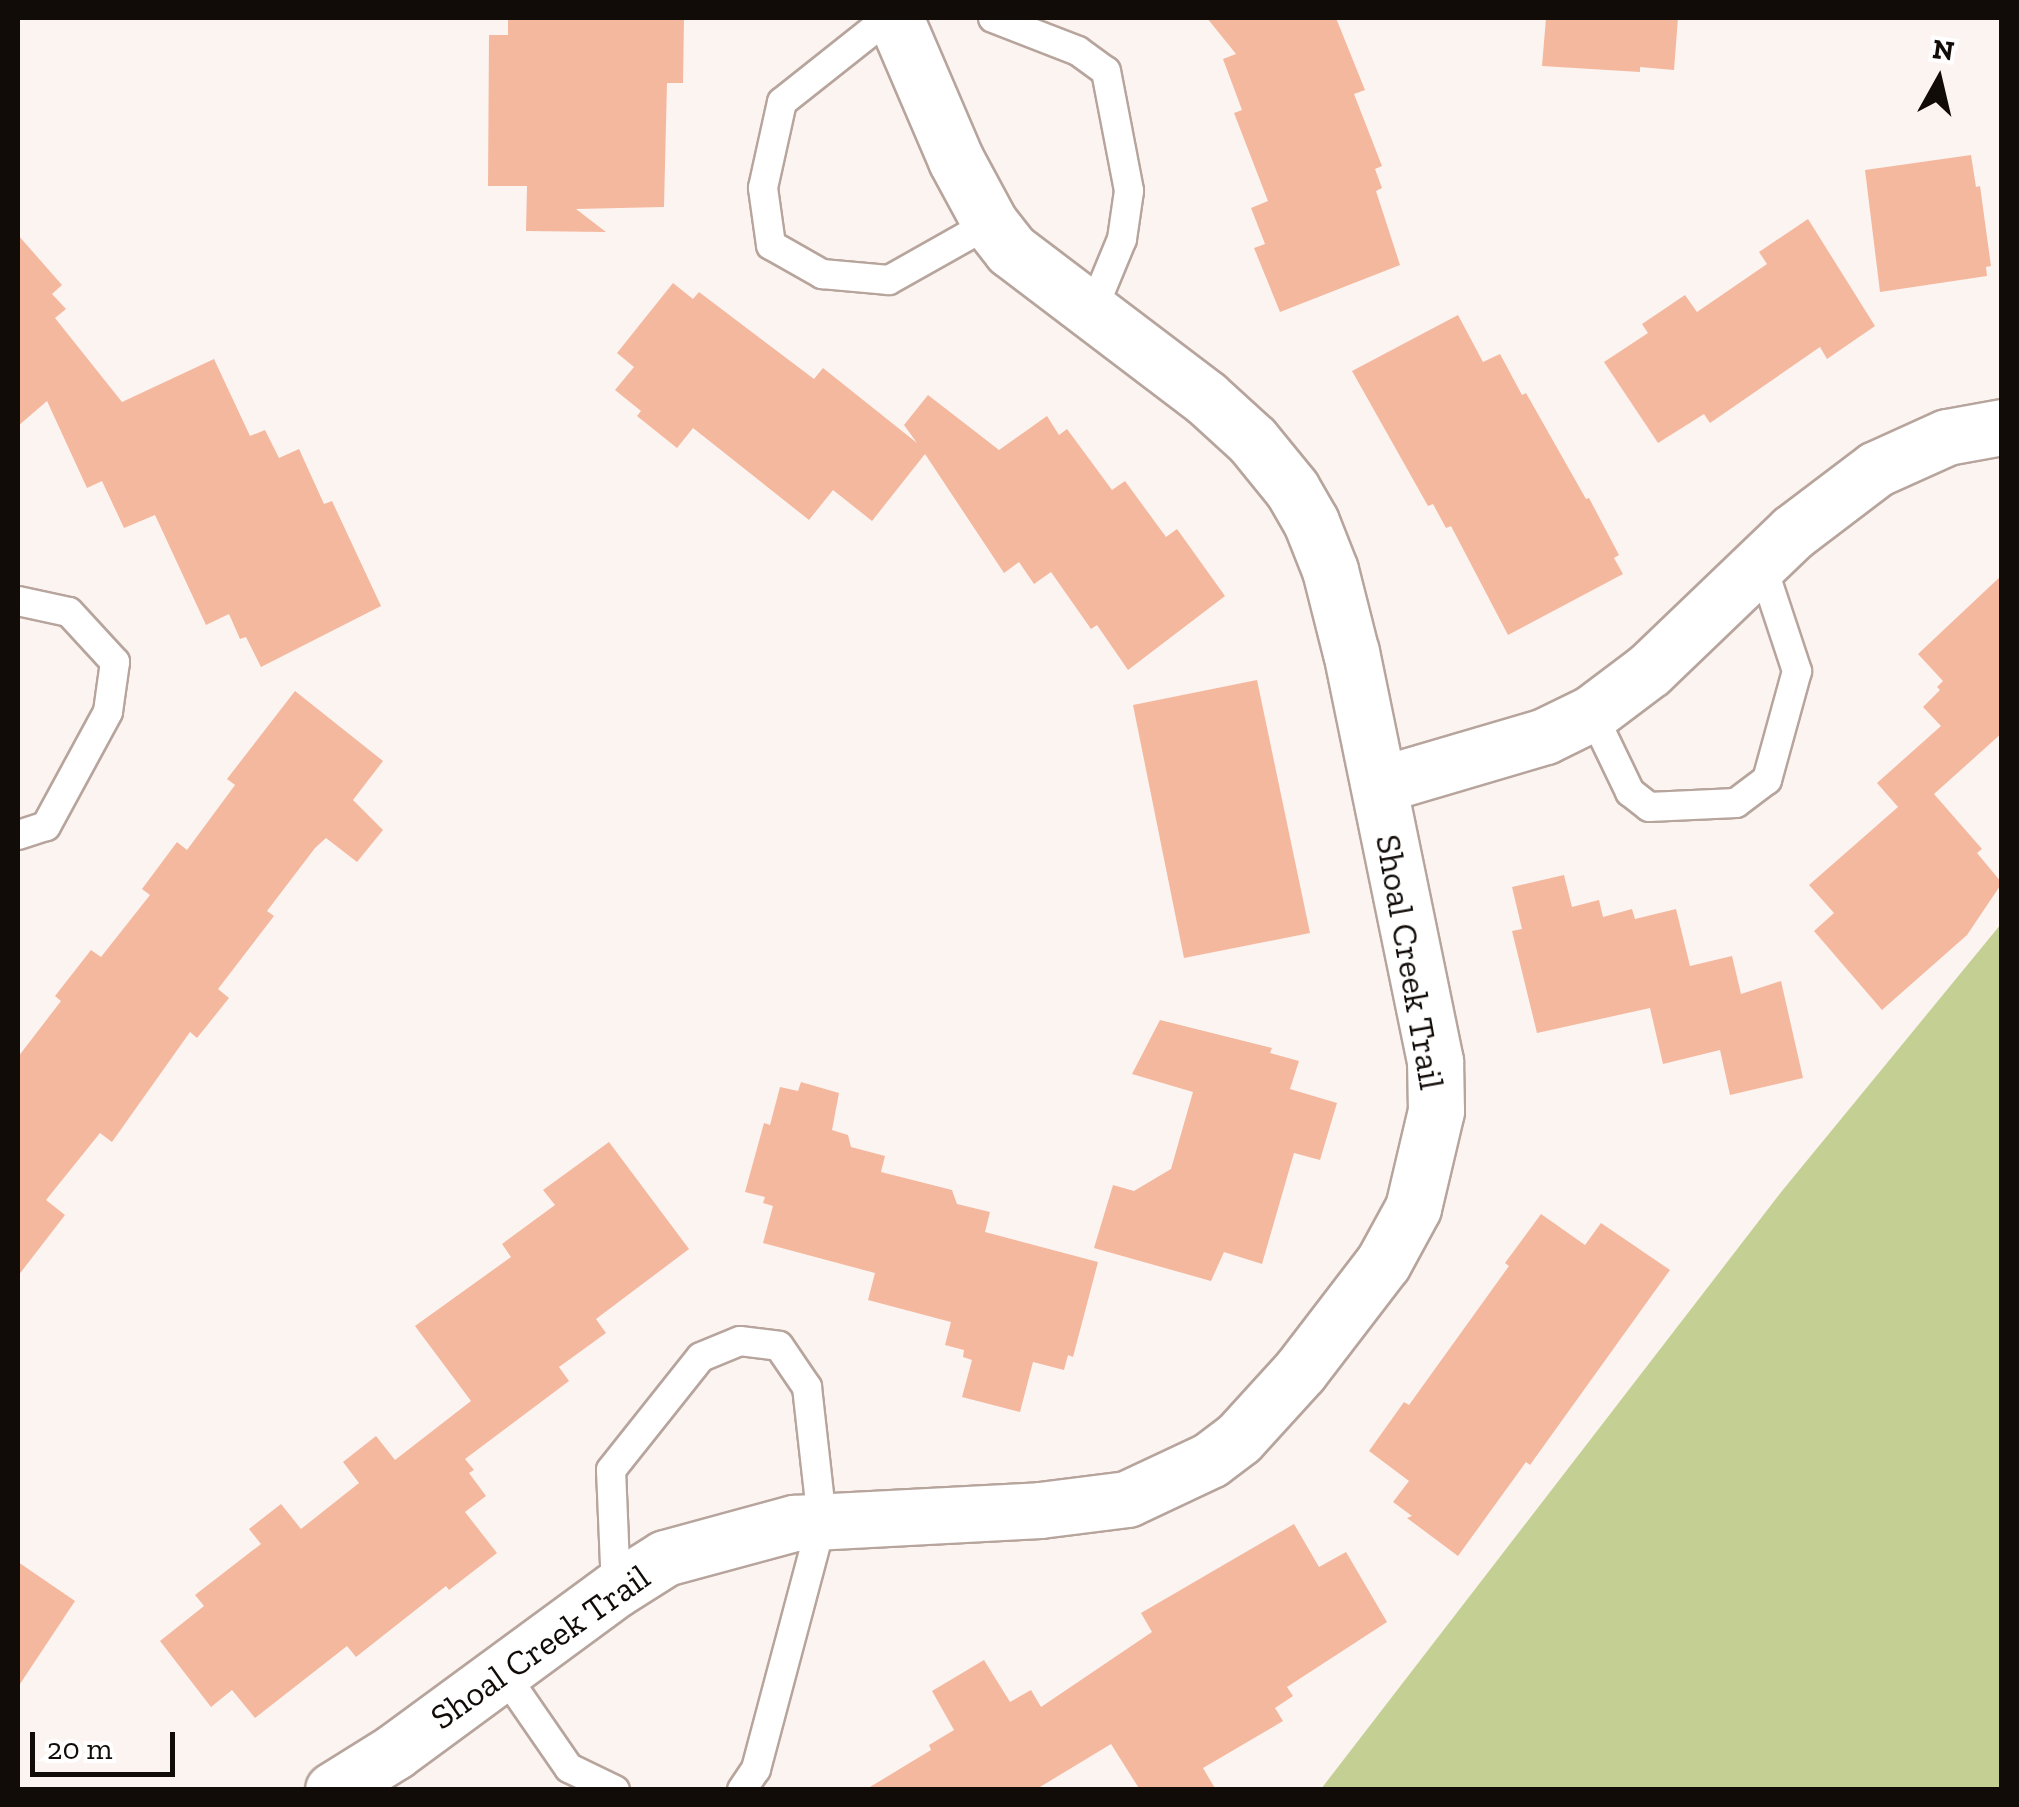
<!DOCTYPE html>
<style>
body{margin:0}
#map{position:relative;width:2019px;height:1807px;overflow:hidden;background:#fcf4f1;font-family:"Zilla Slab",serif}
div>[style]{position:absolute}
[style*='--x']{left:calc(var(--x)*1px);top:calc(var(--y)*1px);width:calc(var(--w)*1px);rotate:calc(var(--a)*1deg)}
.green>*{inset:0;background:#c3cf93}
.building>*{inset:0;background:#f4b89f}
.roads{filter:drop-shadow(2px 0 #b7a59d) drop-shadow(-2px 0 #b7a59d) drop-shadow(0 2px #b7a59d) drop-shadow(0 -2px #b7a59d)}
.lane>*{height:28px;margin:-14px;padding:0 14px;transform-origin:14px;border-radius:14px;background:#fff}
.street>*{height:55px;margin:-27.5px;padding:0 27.5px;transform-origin:27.5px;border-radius:27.5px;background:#fff}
span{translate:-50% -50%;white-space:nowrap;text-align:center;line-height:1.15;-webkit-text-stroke:8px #fff;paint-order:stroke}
.street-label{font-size:35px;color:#120c09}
.frame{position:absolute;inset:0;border:20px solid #120c09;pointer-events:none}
.north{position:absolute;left:1889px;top:30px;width:100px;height:100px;-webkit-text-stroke:8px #fff;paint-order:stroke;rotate:8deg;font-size:28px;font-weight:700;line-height:40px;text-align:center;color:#120c09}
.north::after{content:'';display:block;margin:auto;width:35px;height:45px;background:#120c09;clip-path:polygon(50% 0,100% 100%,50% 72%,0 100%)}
.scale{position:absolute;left:30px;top:1732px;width:145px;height:45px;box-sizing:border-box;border:5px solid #120c09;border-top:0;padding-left:12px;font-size:30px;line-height:35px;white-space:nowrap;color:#120c09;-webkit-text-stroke:8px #fff;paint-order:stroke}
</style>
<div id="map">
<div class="green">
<i style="clip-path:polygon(2001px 924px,2001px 1789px,1321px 1789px,1782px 1191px)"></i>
</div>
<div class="building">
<i style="clip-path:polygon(508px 18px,684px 18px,683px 83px,667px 83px,664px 207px,576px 209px,606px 232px,526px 231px,527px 186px,488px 186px,489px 35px,508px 35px)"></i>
<i style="clip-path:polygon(1207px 18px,1336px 18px,1365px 90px,1354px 94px,1382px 166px,1375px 169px,1382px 188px,1376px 191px,1400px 265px,1280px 312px,1254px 248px,1265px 244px,1251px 208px,1268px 201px,1234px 113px,1242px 110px,1223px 59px,1236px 54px)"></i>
<i style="clip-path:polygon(1546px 18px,1678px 18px,1674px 70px,1640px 67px,1640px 72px,1542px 66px)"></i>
<i style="clip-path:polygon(1971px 155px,1976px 187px,1980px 186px,1991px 266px,1986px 267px,1987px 276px,1880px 292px,1865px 170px)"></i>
<i style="clip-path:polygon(1808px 219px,1875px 326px,1827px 359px,1820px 347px,1710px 423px,1704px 414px,1658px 443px,1604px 362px,1648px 333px,1642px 324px,1685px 295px,1697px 312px,1767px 264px,1759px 252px)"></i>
<i style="clip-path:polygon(18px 235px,62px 285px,52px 294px,66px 309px,55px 318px,122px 402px,214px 359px,250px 436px,265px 430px,279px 458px,299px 449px,324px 504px,332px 501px,381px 606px,261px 667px,246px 637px,240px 639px,229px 614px,206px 625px,155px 515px,124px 528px,102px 481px,87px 488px,47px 401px,18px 426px)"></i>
<i style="clip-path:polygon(673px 283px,693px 299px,699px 292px,814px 379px,823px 368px,917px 443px,904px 425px,928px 395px,999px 450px,1047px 416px,1059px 435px,1067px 429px,1112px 490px,1125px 481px,1166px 537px,1177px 529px,1225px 596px,1128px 670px,1097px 625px,1091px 629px,1051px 572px,1034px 584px,1019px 562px,1004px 573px,925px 454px,872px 521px,833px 490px,809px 520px,693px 428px,677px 448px,637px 416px,641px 411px,615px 390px,634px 367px,617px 353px)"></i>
<i style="clip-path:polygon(1458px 315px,1483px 362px,1500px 354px,1522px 395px,1526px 393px,1586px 499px,1589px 498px,1619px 555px,1614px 558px,1623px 574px,1508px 635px,1451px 526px,1446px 528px,1433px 504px,1428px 506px,1352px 371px)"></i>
<i style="clip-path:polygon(2002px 575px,2002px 733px,1934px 794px,1982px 849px,1977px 853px,2002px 883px,1967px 935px,1882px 1010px,1814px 931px,1834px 913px,1809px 885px,1898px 807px,1877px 783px,1941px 726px,1923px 707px,1940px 690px,1937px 687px,1943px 681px,1918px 654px)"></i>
<i style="clip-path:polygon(1257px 680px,1310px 933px,1184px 958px,1133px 705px)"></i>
<i style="clip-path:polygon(295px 691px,383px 761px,353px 800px,383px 830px,357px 862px,326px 838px,315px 848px,267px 911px,274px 916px,218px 989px,229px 998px,197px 1038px,190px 1032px,112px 1142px,100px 1133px,46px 1200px,65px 1215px,18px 1276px,18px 1057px,61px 1001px,55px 996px,91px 950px,101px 957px,150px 895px,142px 889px,177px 842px,187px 850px,235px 785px,227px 779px)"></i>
<i style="clip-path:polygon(1564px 875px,1572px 907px,1599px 900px,1603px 917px,1632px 909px,1635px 919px,1676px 909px,1690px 966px,1732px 956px,1741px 994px,1781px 981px,1803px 1078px,1730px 1095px,1720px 1050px,1663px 1064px,1650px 1008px,1537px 1033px,1512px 931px,1522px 929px,1512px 887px)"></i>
<i style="clip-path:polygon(1160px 1020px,1272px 1048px,1270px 1053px,1299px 1061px,1290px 1089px,1337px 1103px,1320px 1160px,1294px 1153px,1262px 1264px,1224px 1252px,1211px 1281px,1094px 1248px,1113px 1185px,1134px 1191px,1171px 1169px,1193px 1092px,1132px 1074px)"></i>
<i style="clip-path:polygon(801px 1082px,839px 1093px,832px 1130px,848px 1135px,851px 1147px,885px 1156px,881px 1172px,952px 1190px,957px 1204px,990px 1212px,985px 1232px,1098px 1262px,1073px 1357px,1068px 1355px,1064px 1370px,1033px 1362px,1020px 1412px,962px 1397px,972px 1360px,963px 1357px,964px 1350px,945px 1345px,951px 1322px,868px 1300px,875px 1273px,763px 1243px,773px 1206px,763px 1203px,765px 1197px,745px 1192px,764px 1123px,770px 1125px,780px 1087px,798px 1091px)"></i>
<i style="clip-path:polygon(609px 1142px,689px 1249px,596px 1319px,606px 1333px,559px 1367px,569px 1381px,465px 1459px,474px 1470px,469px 1473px,486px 1496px,465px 1512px,497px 1553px,449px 1590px,446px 1586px,356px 1657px,347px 1646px,255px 1718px,232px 1690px,211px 1707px,160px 1641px,204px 1606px,195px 1595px,261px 1544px,249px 1529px,281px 1504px,301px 1529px,359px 1483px,343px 1462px,376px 1436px,395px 1460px,471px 1401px,415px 1326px,511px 1257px,502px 1244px,555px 1205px,543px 1190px)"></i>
<i style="clip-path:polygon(1541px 1214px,1585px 1245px,1601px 1223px,1670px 1270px,1530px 1465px,1526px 1462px,1458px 1556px,1407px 1518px,1412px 1516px,1393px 1502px,1409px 1481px,1369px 1451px,1404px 1402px,1409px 1405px,1509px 1266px,1505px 1263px)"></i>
<i style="clip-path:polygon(1294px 1524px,1319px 1567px,1346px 1552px,1387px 1622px,1287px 1687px,1293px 1696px,1275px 1708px,1283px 1721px,1203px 1768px,1216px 1790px,1140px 1790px,1111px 1744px,1035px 1790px,865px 1790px,931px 1750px,929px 1745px,954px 1730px,932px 1691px,984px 1660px,1010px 1702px,1031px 1690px,1041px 1707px,1152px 1632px,1141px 1613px)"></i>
<i style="clip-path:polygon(18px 1562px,75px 1601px,18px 1687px)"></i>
</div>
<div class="roads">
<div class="lane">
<i style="--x:888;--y:18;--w:135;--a:141.6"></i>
<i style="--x:782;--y:102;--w:88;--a:102.5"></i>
<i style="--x:763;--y:188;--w:58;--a:82"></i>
<i style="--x:771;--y:245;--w:59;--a:29.6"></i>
<i style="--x:822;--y:274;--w:67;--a:5.1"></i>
<i style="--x:889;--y:280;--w:116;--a:-29.4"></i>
<i style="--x:993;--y:18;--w:91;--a:21.2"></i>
<i style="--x:1078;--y:51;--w:34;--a:36"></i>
<i style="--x:1106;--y:71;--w:122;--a:79.1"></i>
<i style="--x:1129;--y:191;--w:49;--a:98.3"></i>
<i style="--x:1122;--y:239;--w:81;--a:112.5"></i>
<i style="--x:18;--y:601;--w:52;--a:12.2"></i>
<i style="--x:69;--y:612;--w:68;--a:47.4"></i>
<i style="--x:115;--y:662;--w:50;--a:98"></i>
<i style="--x:108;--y:712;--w:130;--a:118.5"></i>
<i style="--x:46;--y:826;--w:29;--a:162"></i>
<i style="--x:1592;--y:713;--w:88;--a:64.3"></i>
<i style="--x:1630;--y:792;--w:24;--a:38"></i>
<i style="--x:1649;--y:807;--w:87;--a:-2.6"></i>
<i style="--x:1736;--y:803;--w:39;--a:-37"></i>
<i style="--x:1767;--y:780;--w:113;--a:-74.6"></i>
<i style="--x:1797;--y:671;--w:115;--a:-108.3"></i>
<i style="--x:616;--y:1589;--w:119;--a:-92.4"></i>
<i style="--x:611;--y:1470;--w:144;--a:-51.5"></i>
<i style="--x:701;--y:1357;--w:42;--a:-22.3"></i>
<i style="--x:740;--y:1341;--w:39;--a:7"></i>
<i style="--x:779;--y:1346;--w:50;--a:55.7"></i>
<i style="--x:807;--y:1387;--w:135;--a:83.6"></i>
<i style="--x:822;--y:1521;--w:257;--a:104.9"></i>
<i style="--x:756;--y:1769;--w:25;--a:124"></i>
<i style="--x:502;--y:1671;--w:118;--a:55.4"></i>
<i style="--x:569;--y:1768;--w:51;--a:25.6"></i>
</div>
<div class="street">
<i style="--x:1379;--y:785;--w:173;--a:-16.4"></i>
<i style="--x:1545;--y:736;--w:52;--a:-26.1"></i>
<i style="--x:1592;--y:713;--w:71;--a:-37"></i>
<i style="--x:1649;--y:670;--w:199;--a:-43.8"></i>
<i style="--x:1793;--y:532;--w:104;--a:-37.2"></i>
<i style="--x:1876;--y:469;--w:78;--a:-24.3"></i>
<i style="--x:1947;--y:437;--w:56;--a:-10.3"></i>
<i style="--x:333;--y:1790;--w:72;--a:-31.9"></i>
<i style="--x:394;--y:1752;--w:275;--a:-36.3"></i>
<i style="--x:616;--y:1589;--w:58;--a:-32.3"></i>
<i style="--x:665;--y:1558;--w:134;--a:-15.2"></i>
<i style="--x:794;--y:1523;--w:246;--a:-3"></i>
<i style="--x:1040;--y:1510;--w:88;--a:-7.2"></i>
<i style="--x:1127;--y:1499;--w:92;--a:-25.2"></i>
<i style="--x:1210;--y:1460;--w:36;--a:-37"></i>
<i style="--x:1239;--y:1438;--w:91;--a:-47.7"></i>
<i style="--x:1300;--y:1371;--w:136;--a:-52.5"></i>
<i style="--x:1383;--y:1263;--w:63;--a:-61.4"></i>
<i style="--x:1413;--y:1208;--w:100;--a:-76.7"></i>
<i style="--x:1436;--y:1111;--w:50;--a:-91.1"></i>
<i style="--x:1435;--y:1061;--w:417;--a:-101.6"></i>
<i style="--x:1351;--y:653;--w:86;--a:-104.2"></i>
<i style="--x:1330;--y:570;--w:52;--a:-111.6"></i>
<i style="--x:1311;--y:522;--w:38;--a:-120"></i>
<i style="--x:1292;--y:489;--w:63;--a:-129.2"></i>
<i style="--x:1252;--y:440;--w:62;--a:-137.6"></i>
<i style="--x:1206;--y:398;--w:245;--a:-142.8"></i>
<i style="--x:1011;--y:250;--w:34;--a:-128"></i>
<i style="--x:990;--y:223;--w:72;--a:-118.4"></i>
<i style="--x:956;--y:160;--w:155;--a:-113.2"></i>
</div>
</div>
<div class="street-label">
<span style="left:1410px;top:962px;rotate:80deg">Shoal Creek Trail</span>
<span style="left:540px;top:1647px;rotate:-35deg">Shoal Creek Trail</span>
</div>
<div class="frame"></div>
<div class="north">N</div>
<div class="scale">20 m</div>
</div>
